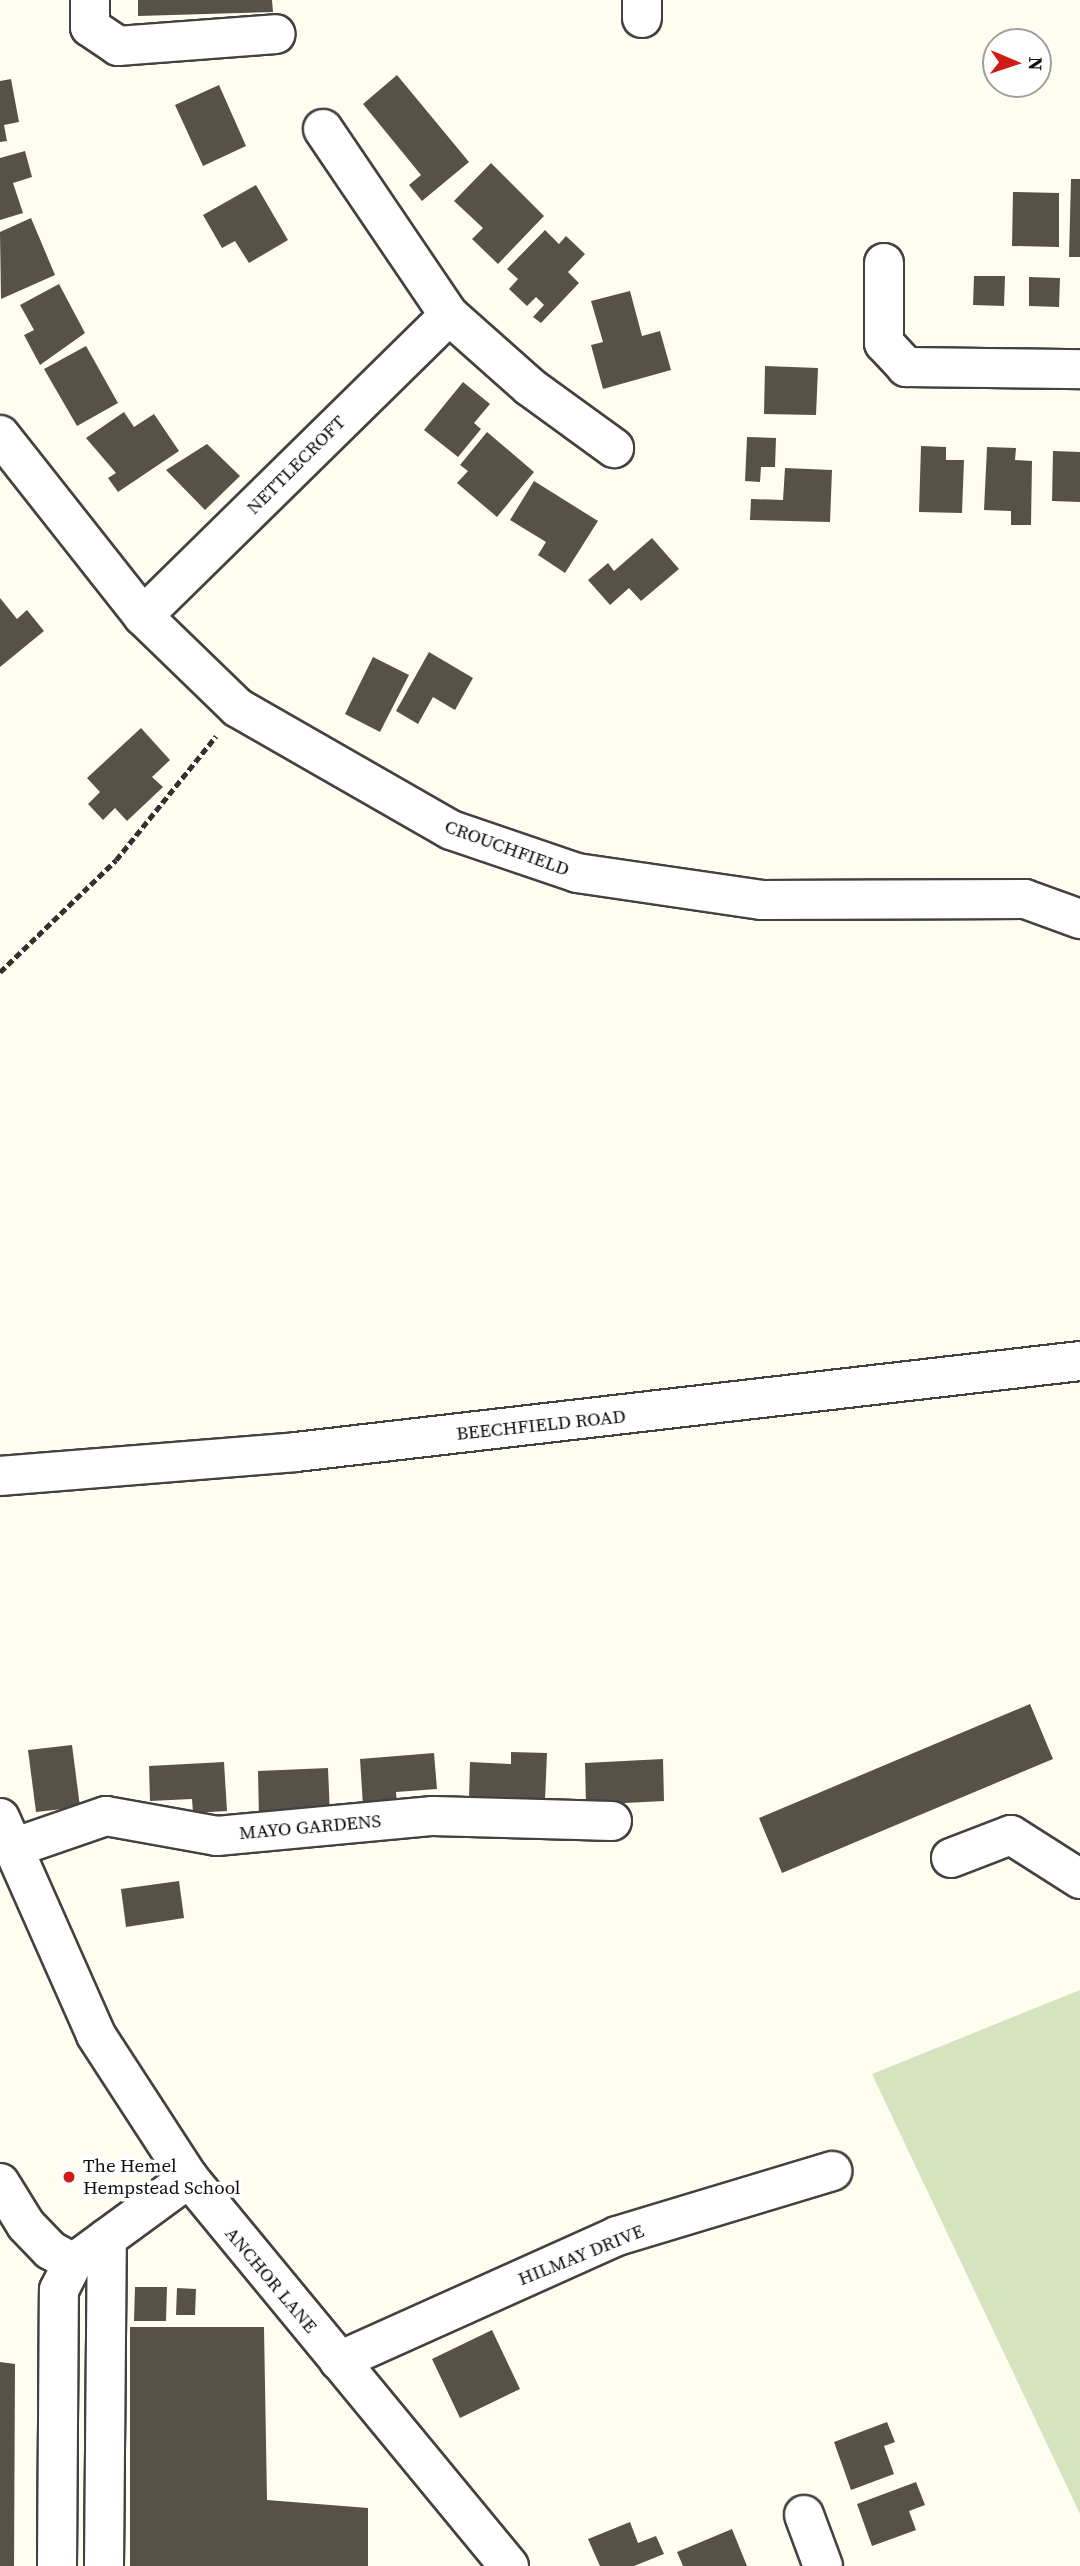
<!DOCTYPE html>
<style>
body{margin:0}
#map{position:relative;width:1080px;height:2566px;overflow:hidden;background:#fffdf0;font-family:"Source Serif 4",serif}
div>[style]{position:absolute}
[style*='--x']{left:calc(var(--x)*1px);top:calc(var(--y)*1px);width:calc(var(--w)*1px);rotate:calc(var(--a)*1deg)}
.cemetery>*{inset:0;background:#d5e4be}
.building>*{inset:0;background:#58514a}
.path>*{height:4.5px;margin-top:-2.25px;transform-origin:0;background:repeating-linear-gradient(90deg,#313131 0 7px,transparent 0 10.5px)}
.roads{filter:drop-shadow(2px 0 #424242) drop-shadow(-2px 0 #424242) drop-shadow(0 2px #424242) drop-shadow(0 -2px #424242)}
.minor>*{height:38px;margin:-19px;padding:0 19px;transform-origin:19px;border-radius:19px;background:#fff}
.dots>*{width:19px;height:19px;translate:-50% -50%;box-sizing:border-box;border:4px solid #fff;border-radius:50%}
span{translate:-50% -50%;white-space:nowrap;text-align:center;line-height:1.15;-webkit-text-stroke:7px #fff;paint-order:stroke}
.street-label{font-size:19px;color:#0f0f0f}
.poi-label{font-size:19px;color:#0f0f0f}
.left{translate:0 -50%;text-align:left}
.north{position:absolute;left:982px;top:28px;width:70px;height:70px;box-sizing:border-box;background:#fff;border:2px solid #9f9f9f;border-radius:50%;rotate:92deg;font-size:19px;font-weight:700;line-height:28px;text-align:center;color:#0f0f0f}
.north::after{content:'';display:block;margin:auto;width:24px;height:32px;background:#ce1d17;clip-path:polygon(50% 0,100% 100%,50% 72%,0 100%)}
</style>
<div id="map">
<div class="cemetery">
<i style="clip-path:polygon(1080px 1990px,1080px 2514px,872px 2074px)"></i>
</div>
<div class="building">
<i style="clip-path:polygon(138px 0,272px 0,273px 12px,138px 16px)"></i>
<i style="clip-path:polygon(397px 75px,469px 162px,422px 201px,409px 185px,421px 175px,363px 104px)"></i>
<i style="clip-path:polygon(11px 79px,19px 122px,4px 125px,7px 141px,0 142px,0 81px)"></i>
<i style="clip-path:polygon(219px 85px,246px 146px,203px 166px,175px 105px)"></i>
<i style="clip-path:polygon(25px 151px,32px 177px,13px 183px,23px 213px,0 220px,0 158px)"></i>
<i style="clip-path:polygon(491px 163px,544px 216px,498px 264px,472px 239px,483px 228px,454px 201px)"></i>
<i style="clip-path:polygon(1071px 179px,1080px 179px,1080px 257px,1069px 257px)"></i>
<i style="clip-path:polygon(256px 185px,288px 240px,249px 263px,235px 241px,222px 248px,203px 215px)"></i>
<i style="clip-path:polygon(1013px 192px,1059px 193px,1059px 247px,1012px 246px)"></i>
<i style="clip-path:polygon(31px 218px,55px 275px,1px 299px,0 232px)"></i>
<i style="clip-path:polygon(545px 230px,559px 244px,566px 236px,585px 254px,568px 272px,579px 283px,541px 323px,533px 317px,544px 305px,536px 297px,527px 306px,509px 289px,518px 279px,507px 269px)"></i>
<i style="clip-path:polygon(974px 276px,1005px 276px,1004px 306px,973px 305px)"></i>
<i style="clip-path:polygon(1029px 277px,1060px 278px,1059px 307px,1029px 306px)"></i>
<i style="clip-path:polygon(59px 284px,85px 333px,40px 365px,24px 335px,34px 330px,20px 305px)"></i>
<i style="clip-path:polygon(630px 291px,642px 336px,660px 331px,671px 370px,603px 389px,591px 345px,603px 342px,591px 301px)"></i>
<i style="clip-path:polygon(86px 346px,118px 403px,77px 426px,44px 369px)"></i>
<i style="clip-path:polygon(765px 366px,818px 368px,816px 415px,764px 414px)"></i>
<i style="clip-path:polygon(463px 382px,490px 404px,474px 423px,481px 429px,458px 457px,424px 430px)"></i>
<i style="clip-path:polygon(124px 412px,134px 427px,154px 414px,179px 451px,118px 492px,108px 478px,116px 473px,86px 438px)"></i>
<i style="clip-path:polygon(487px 432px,534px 472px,497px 517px,457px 483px,468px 471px,460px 465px)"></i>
<i style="clip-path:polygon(747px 437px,776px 438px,775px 467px,761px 467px,760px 482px,745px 481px)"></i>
<i style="clip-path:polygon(207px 444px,240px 476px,205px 510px,166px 470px)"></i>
<i style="clip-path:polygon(921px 446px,946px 447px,946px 460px,964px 460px,962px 513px,919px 512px)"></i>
<i style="clip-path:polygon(987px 447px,1016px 448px,1015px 460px,1032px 461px,1031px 525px,1011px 525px,1011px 511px,984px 510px)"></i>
<i style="clip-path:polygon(1053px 451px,1080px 452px,1080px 502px,1052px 501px)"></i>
<i style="clip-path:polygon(785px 468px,832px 470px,830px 522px,750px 520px,751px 499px,783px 500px)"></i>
<i style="clip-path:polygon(534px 481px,598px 521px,565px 573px,538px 555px,546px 542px,510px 520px)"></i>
<i style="clip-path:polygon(652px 538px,679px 569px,641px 601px,629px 588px,610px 605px,588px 580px,608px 563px,614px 571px)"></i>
<i style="clip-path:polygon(0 598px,17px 619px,27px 610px,44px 631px,0 667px)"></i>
<i style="clip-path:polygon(429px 652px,473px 678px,455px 710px,433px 697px,418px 724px,396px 711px)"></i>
<i style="clip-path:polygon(373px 657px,409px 675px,380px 732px,345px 714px)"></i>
<i style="clip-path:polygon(141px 728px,170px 760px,152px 777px,163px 787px,127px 821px,115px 808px,103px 820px,88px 804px,100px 792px,87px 778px)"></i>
<i style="clip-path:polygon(1030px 1704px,1053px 1759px,782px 1873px,759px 1818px)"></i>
<i style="clip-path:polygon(72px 1745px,80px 1807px,36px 1812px,28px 1750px)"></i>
<i style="clip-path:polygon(511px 1752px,547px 1753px,545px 1801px,469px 1799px,470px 1762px,511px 1764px)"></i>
<i style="clip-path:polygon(434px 1753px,437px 1789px,396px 1792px,397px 1803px,363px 1806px,360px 1759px)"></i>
<i style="clip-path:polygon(663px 1759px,664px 1801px,586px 1805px,585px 1763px)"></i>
<i style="clip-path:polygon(224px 1762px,227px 1811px,193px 1813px,192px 1799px,150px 1801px,149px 1766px)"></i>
<i style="clip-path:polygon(328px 1768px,330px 1816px,259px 1819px,258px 1771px)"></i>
<i style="clip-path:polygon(179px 1881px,184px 1918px,126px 1927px,121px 1889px)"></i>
<i style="clip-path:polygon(135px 2287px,167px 2287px,166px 2321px,134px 2321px)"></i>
<i style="clip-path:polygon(177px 2288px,196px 2289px,195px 2315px,176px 2315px)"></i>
<i style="clip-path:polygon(130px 2327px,264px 2327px,267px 2500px,368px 2508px,368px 2566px,130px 2566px)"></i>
<i style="clip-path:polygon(492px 2330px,520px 2389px,460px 2418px,432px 2359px)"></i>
<i style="clip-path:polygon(0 2362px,15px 2364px,14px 2566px,0 2566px)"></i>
<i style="clip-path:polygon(887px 2422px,895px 2442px,884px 2446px,894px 2474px,851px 2490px,834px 2442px)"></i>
<i style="clip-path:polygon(916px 2482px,925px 2505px,909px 2511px,916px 2530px,872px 2546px,857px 2504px)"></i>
<i style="clip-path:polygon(630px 2522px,638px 2543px,656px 2536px,664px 2554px,634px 2566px,600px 2566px,588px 2539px)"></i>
<i style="clip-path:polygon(732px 2529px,747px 2566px,683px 2566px,677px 2552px)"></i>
</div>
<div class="path">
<i style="--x:0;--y:972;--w:161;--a:-44"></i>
<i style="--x:116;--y:860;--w:159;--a:-51.1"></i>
</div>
<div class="roads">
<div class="minor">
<i style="--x:90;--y:0;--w:27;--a:90"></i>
<i style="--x:90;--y:27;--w:34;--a:34"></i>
<i style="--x:118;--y:46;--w:158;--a:-4.3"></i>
<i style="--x:642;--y:18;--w:18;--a:-90"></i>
<i style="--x:323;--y:129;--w:225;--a:55.9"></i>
<i style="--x:449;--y:315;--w:108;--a:41.6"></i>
<i style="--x:530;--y:387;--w:104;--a:36"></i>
<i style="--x:884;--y:263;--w:80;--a:90"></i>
<i style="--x:884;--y:343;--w:33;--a:47"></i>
<i style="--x:906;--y:367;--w:174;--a:0.7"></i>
<i style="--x:0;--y:435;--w:231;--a:51.7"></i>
<i style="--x:143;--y:616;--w:132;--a:44.1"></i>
<i style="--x:238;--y:708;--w:245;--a:29.8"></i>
<i style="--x:451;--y:830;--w:133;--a:18.8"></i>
<i style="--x:577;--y:873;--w:186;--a:8.3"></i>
<i style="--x:761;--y:900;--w:264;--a:-0.2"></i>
<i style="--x:1025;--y:899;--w:59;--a:20"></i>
<i style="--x:143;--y:616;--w:429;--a:-44.5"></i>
<i style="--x:0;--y:1476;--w:297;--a:-4.6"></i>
<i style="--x:296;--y:1452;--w:789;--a:-6.62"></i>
<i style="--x:0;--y:1818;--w:237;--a:66.1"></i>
<i style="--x:96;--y:2035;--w:171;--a:57"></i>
<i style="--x:189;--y:2178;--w:503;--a:50.49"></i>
<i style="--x:16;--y:1847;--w:95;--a:-19"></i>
<i style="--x:106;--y:1816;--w:113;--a:10.2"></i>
<i style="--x:217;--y:1836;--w:217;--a:-5.3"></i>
<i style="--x:433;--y:1816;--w:179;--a:1.6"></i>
<i style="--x:951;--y:1858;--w:64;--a:-21"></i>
<i style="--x:1011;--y:1835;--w:82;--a:32.5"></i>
<i style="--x:0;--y:2183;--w:49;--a:58.2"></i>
<i style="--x:26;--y:2225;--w:35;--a:46"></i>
<i style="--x:50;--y:2250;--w:26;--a:29"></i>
<i style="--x:73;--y:2263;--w:144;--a:-36.2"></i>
<i style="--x:339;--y:2361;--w:305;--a:-24.2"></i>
<i style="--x:617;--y:2236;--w:225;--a:-16.8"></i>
<i style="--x:804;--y:2515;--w:54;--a:69.6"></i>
<i style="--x:57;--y:2566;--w:276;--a:-89.6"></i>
<i style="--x:59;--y:2290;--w:30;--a:-63"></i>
<i style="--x:104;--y:2566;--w:328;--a:-89.5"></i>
</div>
</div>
<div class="dots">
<i style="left:69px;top:2177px;background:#ce1d17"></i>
</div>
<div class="street-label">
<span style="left:296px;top:465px;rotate:-45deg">NETTLECROFT</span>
<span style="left:507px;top:848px;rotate:20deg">CROUCHFIELD</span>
<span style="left:541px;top:1425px;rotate:-6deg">BEECHFIELD ROAD</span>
<span style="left:310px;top:1827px;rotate:-5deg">MAYO GARDENS</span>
<span style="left:581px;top:2255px;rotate:-22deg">HILMAY DRIVE</span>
<span style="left:271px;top:2280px;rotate:50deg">ANCHOR LANE</span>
</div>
<div class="poi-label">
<span class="left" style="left:83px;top:2177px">The Hemel<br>Hempstead School</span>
</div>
<div class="north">N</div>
</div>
